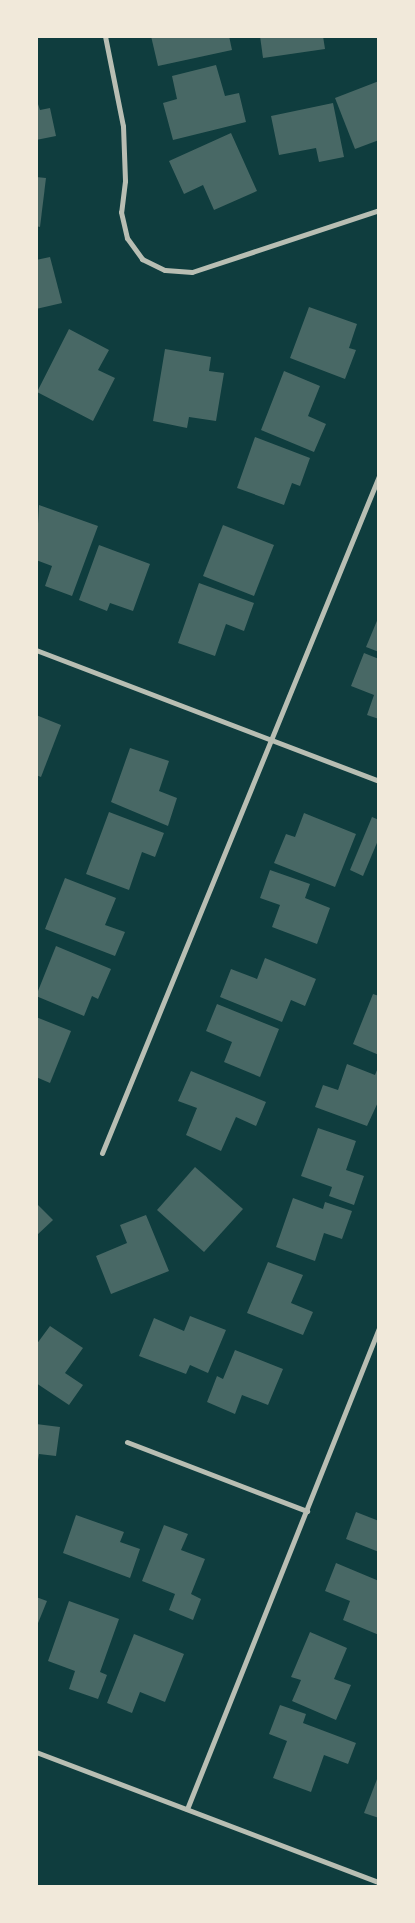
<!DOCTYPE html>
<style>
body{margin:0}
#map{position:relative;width:415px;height:1923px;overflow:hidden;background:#0f3d3e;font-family:"Sofia Sans Condensed",sans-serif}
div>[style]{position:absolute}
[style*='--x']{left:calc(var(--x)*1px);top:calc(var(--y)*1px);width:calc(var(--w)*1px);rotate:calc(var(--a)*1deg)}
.building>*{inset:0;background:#486865}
.minor>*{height:5px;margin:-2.5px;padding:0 2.5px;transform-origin:2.5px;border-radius:2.5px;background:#b8beb3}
span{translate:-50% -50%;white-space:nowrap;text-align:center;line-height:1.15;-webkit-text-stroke:4.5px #f1e9da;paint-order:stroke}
.frame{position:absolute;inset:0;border:38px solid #f1e9da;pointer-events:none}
</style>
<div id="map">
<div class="building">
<i style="clip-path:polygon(151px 36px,229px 36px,232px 50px,158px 66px)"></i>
<i style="clip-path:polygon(260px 36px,323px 36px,325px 49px,263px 58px)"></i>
<i style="clip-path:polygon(216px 65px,225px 96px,239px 93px,246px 122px,173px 140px,163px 103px,177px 99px,172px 76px)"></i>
<i style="clip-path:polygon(379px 81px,379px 140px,355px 149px,335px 98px)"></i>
<i style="clip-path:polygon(36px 98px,40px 110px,50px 108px,56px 136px,36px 140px)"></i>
<i style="clip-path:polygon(333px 103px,344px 157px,319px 162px,316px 148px,279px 155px,271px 116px)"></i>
<i style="clip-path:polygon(231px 133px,257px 191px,214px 210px,203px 185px,184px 194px,169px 161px)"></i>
<i style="clip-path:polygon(36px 177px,46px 178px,40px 227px,36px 226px)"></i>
<i style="clip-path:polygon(50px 257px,62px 303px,36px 309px,36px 260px)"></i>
<i style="clip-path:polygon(309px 307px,357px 324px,349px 348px,356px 350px,345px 379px,290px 358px)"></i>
<i style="clip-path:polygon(69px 329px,109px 350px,98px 370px,115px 378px,93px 421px,37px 392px)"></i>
<i style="clip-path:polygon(165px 349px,211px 357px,209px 371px,224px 373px,216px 421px,189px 417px,187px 428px,153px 421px)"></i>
<i style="clip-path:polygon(284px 371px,320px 386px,308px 416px,326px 424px,314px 452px,261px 430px)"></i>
<i style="clip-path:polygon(255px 437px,310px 458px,300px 486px,292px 483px,284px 505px,237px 488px)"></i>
<i style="clip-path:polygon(39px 505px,98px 526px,72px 596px,45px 586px,52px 566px,36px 560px)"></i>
<i style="clip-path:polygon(223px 525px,274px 545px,254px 596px,203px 576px)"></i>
<i style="clip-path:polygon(99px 545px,150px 564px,133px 611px,110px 603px,107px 611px,79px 600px)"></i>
<i style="clip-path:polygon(199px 583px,254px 603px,244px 631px,226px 624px,215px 656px,178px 643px)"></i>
<i style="clip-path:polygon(379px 616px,379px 652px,366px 647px)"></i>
<i style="clip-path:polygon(364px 653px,379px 659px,379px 719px,367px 715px,374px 695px,351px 686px)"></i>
<i style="clip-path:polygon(36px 715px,61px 725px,41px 777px,36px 775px)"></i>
<i style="clip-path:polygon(130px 748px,169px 761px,159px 791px,177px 798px,168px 826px,111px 802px)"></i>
<i style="clip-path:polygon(109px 812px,164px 833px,155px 857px,142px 852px,129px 890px,86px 874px)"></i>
<i style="clip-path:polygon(304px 813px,356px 834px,335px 887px,274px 863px,286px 834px,295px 837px)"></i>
<i style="clip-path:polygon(372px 817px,379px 820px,379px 838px,363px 876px,350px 870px)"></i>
<i style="clip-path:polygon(270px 870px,310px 884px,305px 898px,330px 908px,317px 944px,272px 927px,280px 905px,260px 898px)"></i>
<i style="clip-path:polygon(65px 878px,116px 898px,105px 925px,125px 932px,115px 956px,45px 929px)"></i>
<i style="clip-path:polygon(56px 946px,111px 969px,98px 999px,92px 996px,84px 1016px,36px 996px)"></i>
<i style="clip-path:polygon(265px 958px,316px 979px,305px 1006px,291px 1000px,282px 1022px,220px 997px,231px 969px,257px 979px)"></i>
<i style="clip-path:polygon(373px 994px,379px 996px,379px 1055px,353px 1044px)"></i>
<i style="clip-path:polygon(217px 1004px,279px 1029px,260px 1077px,224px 1062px,232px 1042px,206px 1031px)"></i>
<i style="clip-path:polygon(36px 1017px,71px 1031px,50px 1083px,36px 1077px)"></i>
<i style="clip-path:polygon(347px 1064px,375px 1075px,379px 1065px,379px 1100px,367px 1126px,315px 1107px,323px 1085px,338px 1090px)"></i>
<i style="clip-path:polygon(191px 1071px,266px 1102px,256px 1126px,236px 1117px,221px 1151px,186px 1135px,197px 1108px,178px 1101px)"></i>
<i style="clip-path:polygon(318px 1128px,356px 1141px,346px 1170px,364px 1176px,354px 1205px,329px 1196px,332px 1187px,301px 1176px)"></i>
<i style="clip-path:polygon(195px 1167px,243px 1209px,204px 1252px,157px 1210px)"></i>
<i style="clip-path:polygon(293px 1198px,323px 1209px,325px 1202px,352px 1211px,342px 1239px,324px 1233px,315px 1261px,276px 1247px)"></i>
<i style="clip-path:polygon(36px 1203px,53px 1220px,36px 1236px)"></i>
<i style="clip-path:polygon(146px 1215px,169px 1271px,111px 1294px,96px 1256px,127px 1243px,120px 1225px)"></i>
<i style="clip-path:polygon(268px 1262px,303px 1275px,291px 1303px,313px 1312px,303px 1335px,247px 1313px)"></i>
<i style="clip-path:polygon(190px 1316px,226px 1330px,208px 1373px,190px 1365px,186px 1374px,139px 1356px,154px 1318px,184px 1331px)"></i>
<i style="clip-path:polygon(50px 1326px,83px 1348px,65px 1373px,83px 1385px,69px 1405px,36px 1383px,36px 1345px)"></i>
<i style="clip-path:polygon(235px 1350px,283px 1369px,268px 1405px,242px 1395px,235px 1414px,207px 1402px,217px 1376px,223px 1379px)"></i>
<i style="clip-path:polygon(36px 1424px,60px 1427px,56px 1456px,39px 1454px,37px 1467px)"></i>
<i style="clip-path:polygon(356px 1512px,379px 1521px,379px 1552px,346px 1539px)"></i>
<i style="clip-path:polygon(76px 1515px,124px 1532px,120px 1542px,140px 1549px,130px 1578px,63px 1553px)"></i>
<i style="clip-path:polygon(164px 1525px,188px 1534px,181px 1550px,205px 1559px,191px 1594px,201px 1599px,193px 1620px,169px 1610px,175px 1594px,142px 1581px)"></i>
<i style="clip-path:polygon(336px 1563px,379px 1581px,379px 1635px,343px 1620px,350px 1601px,325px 1591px)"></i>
<i style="clip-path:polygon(36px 1597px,47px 1601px,36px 1628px)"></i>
<i style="clip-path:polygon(69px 1601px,119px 1619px,100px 1672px,107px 1675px,98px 1699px,69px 1689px,75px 1671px,48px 1661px)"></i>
<i style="clip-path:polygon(310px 1632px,347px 1648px,334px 1679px,351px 1685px,336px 1720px,292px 1701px,301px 1680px,291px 1677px)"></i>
<i style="clip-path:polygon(134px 1634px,184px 1654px,165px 1702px,140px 1692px,132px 1713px,107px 1703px)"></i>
<i style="clip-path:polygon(280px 1705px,306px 1714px,303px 1723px,356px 1743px,348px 1764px,324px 1755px,311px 1792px,273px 1778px,287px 1741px,269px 1734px)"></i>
<i style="clip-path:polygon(379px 1774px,379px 1818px,364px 1813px)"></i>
</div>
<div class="minor">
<i style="--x:105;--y:36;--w:92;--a:78.7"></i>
<i style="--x:123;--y:126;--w:55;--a:87.9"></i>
<i style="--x:125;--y:181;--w:31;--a:97"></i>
<i style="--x:121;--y:212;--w:27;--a:77"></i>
<i style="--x:127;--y:238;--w:26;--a:54"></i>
<i style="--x:142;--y:259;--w:25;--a:26"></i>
<i style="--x:165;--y:270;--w:27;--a:4"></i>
<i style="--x:192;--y:272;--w:197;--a:-18.3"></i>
<i style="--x:36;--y:650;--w:367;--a:20.9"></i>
<i style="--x:102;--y:1153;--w:731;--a:-67.75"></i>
<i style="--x:127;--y:1442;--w:193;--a:21"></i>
<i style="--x:36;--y:1752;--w:367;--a:20.8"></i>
<i style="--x:187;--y:1809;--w:518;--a:-68.24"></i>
</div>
<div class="frame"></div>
</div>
